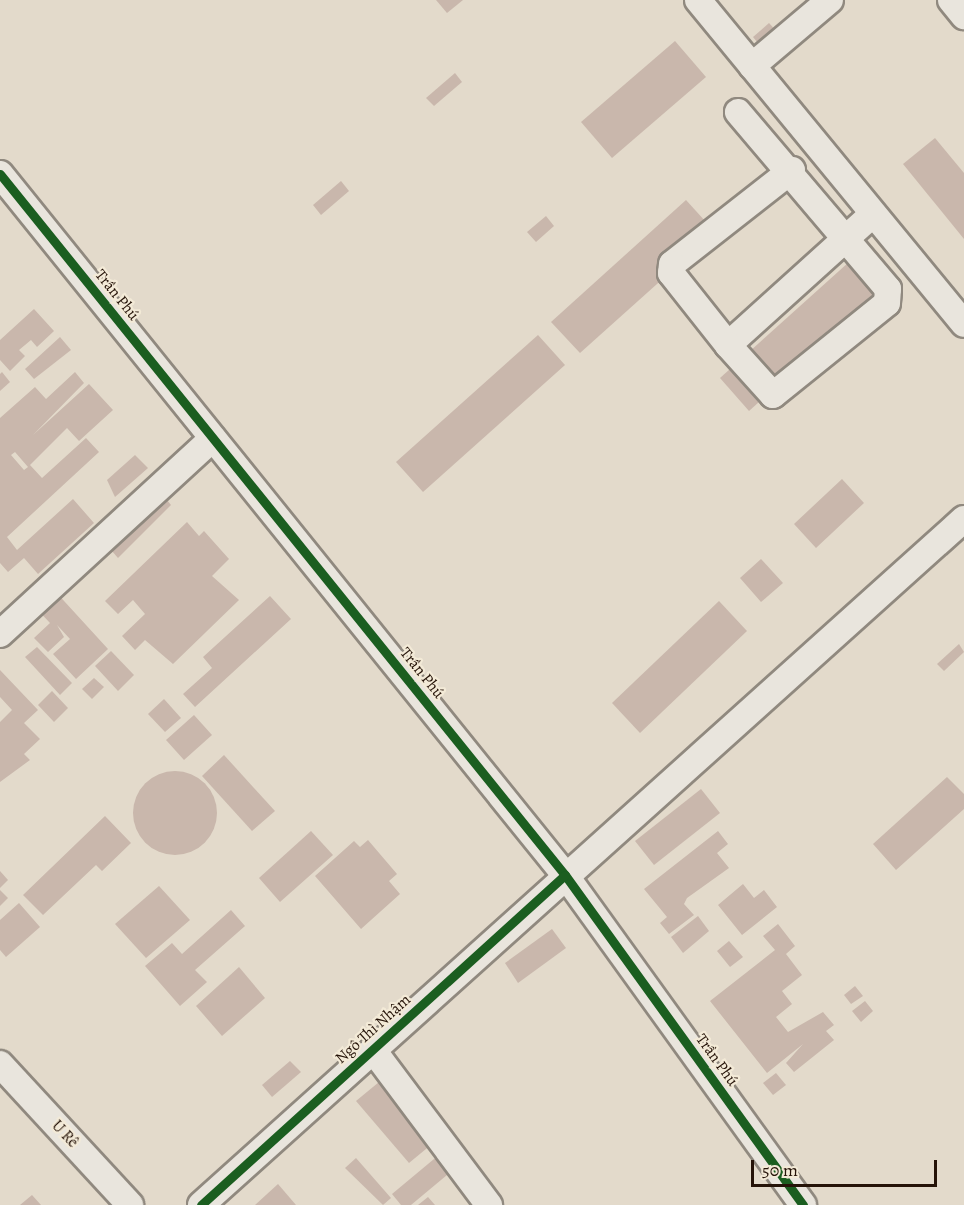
<!DOCTYPE html>
<meta charset="utf-8">
<style>
body{margin:0}
#map{position:relative;width:964px;height:1205px;overflow:hidden;background:#e3dacb;font-family:Alegreya,serif}
div>[style]{position:absolute}
[style*='--x']{left:calc(var(--x)*1px);top:calc(var(--y)*1px);width:calc(var(--w)*1px);rotate:calc(var(--a)*1deg)}
.building>*{inset:0;background:#c9b7ac}
.round{border-radius:50%}
.roads{filter:drop-shadow(2px 0 #90897f) drop-shadow(-2px 0 #90897f) drop-shadow(0 2px #90897f) drop-shadow(0 -2px #90897f)}
.minor>*{height:26px;margin:-13px;padding:0 13px;transform-origin:13px;border-radius:13px;background:#e9e5dd}
.cycleway>*{height:9px;margin:-4.5px;padding:0 4.5px;transform-origin:4.5px;border-radius:4.5px;background:#1b5e20}
span{translate:-50% -50%;white-space:nowrap;text-align:center;line-height:1.15;-webkit-text-stroke:4.5px #f3ead7;paint-order:stroke}
.street-label{font-size:16px;color:#251308}
.scale{position:absolute;left:751px;top:1160px;width:186px;height:27px;box-sizing:border-box;border:3px solid #251308;border-top:0;padding-left:8px;font-size:18px;line-height:21px;white-space:nowrap;color:#251308;-webkit-text-stroke:4px #f3ead7;paint-order:stroke}
</style>
<div id="map">
<div class="building">
<i style="clip-path:polygon(436px 0,463px 0,447px 13px)"></i>
<i style="clip-path:polygon(769px 23px,779px 34px,762px 48px,753px 37px)"></i>
<i style="clip-path:polygon(675px 41px,706px 77px,612px 158px,581px 122px)"></i>
<i style="clip-path:polygon(455px 73px,462px 82px,434px 106px,426px 98px)"></i>
<i style="clip-path:polygon(935px 138px,964px 173px,964px 239px,903px 164px)"></i>
<i style="clip-path:polygon(341px 181px,349px 191px,321px 215px,313px 205px)"></i>
<i style="clip-path:polygon(686px 200px,715px 232px,580px 353px,551px 322px)"></i>
<i style="clip-path:polygon(546px 216px,554px 226px,536px 242px,527px 232px)"></i>
<i style="clip-path:polygon(859px 253px,889px 285px,749px 411px,720px 378px)"></i>
<i style="clip-path:polygon(34px 309px,54px 331px,37px 347px,31px 340px,19px 350px,25px 356px,10px 371px,0 360px,0 340px)"></i>
<i style="clip-path:polygon(538px 335px,565px 365px,423px 492px,396px 462px)"></i>
<i style="clip-path:polygon(60px 337px,71px 350px,34px 379px,25px 369px)"></i>
<i style="clip-path:polygon(2px 372px,10px 382px,0 391px,0 374px)"></i>
<i style="clip-path:polygon(evenodd,75px 372px,84px 383px,33px 435px,89px 384px,113px 410px,79px 441px,67px 428px,30px 465px,42px 478px,86px 438px,99px 452px,7px 537px,17px 550px,73px 499px,94px 523px,38px 574px,24px 558px,8px 572px,0 563px,0 418px,35px 387px,46px 399px,75px 372px,15px 452px,28px 467px,24px 470px,11px 455px,15px 452px)"></i>
<i style="clip-path:polygon(135px 455px,148px 468px,115px 497px,107px 480px)"></i>
<i style="clip-path:polygon(842px 479px,864px 503px,816px 548px,794px 524px)"></i>
<i style="clip-path:polygon(163px 495px,171px 505px,118px 558px,105px 543px)"></i>
<i style="clip-path:polygon(187px 522px,199px 536px,204px 531px,229px 559px,212px 576px,239px 600px,173px 664px,145px 640px,135px 650px,122px 636px,145px 614px,133px 600px,118px 614px,105px 601px)"></i>
<i style="clip-path:polygon(761px 559px,783px 583px,761px 602px,740px 578px)"></i>
<i style="clip-path:polygon(54px 590px,108px 649px,76px 679px,53px 654px,70px 639px,57px 625px,64px 637px,48px 652px,34px 638px,50px 623px,35px 607px)"></i>
<i style="clip-path:polygon(270px 596px,291px 619px,195px 707px,183px 694px,212px 668px,203px 657px)"></i>
<i style="clip-path:polygon(719px 601px,747px 631px,640px 733px,612px 703px)"></i>
<i style="clip-path:polygon(959px 644px,964px 652px,944px 671px,937px 664px)"></i>
<i style="clip-path:polygon(37px 647px,72px 683px,60px 695px,25px 657px)"></i>
<i style="clip-path:polygon(111px 651px,134px 675px,118px 691px,95px 666px)"></i>
<i style="clip-path:polygon(0 670px,38px 710px,24px 723px,40px 739px,24px 754px,30px 760px,0 782px,0 722px,12px 710px,0 697px)"></i>
<i style="clip-path:polygon(94px 678px,104px 687px,92px 699px,82px 689px)"></i>
<i style="clip-path:polygon(52px 691px,68px 708px,54px 722px,38px 705px)"></i>
<i style="clip-path:polygon(164px 699px,181px 718px,165px 732px,148px 714px)"></i>
<i style="clip-path:polygon(194px 715px,212px 735px,184px 760px,166px 740px)"></i>
<i style="clip-path:polygon(224px 755px,275px 811px,252px 831px,202px 776px)"></i>
<i class="round" style="left:133px;top:771px;width:84px;height:84px"></i>
<i style="clip-path:polygon(947px 777px,964px 794px,964px 809px,896px 870px,873px 844px)"></i>
<i style="clip-path:polygon(701px 789px,720px 813px,654px 865px,635px 841px)"></i>
<i style="clip-path:polygon(105px 816px,131px 843px,102px 871px,96px 865px,43px 915px,23px 895px)"></i>
<i style="clip-path:polygon(311px 831px,333px 855px,280px 902px,259px 878px)"></i>
<i style="clip-path:polygon(718px 831px,728px 844px,717px 853px,729px 868px,687px 898px,684px 904px,694px 915px,669px 934px,660px 923px,667px 917px,644px 889px)"></i>
<i style="clip-path:polygon(368px 840px,397px 874px,389px 881px,400px 894px,361px 929px,315px 876px,354px 841px,360px 847px)"></i>
<i style="clip-path:polygon(0 871px,8px 880px,0 888px)"></i>
<i style="clip-path:polygon(743px 884px,754px 898px,764px 890px,777px 907px,742px 935px,718px 905px)"></i>
<i style="clip-path:polygon(159px 886px,190px 920px,146px 958px,115px 924px)"></i>
<i style="clip-path:polygon(0 890px,8px 898px,0 906px)"></i>
<i style="clip-path:polygon(19px 903px,40px 927px,6px 957px,0 950px,0 920px)"></i>
<i style="clip-path:polygon(231px 910px,245px 926px,195px 970px,207px 982px,180px 1006px,145px 966px,172px 943px,182px 954px)"></i>
<i style="clip-path:polygon(698px 916px,709px 931px,683px 953px,671px 937px)"></i>
<i style="clip-path:polygon(778px 924px,795px 946px,786px 954px,802px 975px,782px 991px,792px 1004px,776px 1017px,788px 1032px,823px 1012px,834px 1025px,826px 1031px,834px 1040px,794px 1072px,786px 1063px,803px 1044px,767px 1073px,710px 1001px,775px 950px,763px 936px)"></i>
<i style="clip-path:polygon(552px 929px,566px 948px,518px 983px,505px 963px)"></i>
<i style="clip-path:polygon(729px 941px,743px 957px,730px 967px,717px 951px)"></i>
<i style="clip-path:polygon(239px 967px,265px 998px,222px 1036px,196px 1006px)"></i>
<i style="clip-path:polygon(855px 986px,863px 996px,851px 1004px,844px 995px)"></i>
<i style="clip-path:polygon(865px 1001px,873px 1011px,861px 1022px,852px 1011px)"></i>
<i style="clip-path:polygon(290px 1061px,301px 1072px,272px 1097px,262px 1085px)"></i>
<i style="clip-path:polygon(776px 1073px,786px 1085px,773px 1095px,763px 1083px)"></i>
<i style="clip-path:polygon(379px 1082px,432px 1144px,409px 1163px,356px 1101px)"></i>
<i style="clip-path:polygon(440px 1154px,453px 1170px,411px 1205px,401px 1205px,392px 1194px)"></i>
<i style="clip-path:polygon(356px 1158px,391px 1198px,383px 1205px,345px 1168px)"></i>
<i style="clip-path:polygon(278px 1184px,296px 1205px,255px 1205px)"></i>
<i style="clip-path:polygon(32px 1195px,41px 1205px,20px 1205px)"></i>
<i style="clip-path:polygon(428px 1197px,435px 1205px,418px 1205px)"></i>
</div>
<div class="roads">
<div class="minor">
<i style="--x:698;--y:0;--w:419;--a:50.6"></i>
<i style="--x:951;--y:0;--w:21;--a:51"></i>
<i style="--x:752;--y:66;--w:102;--a:-40.2"></i>
<i style="--x:792;--y:170;--w:152;--a:141.9"></i>
<i style="--x:672;--y:264;--w:9;--a:96"></i>
<i style="--x:671;--y:273;--w:92;--a:51.6"></i>
<i style="--x:728;--y:345;--w:195;--a:-42.1"></i>
<i style="--x:0;--y:174;--w:900;--a:51.13"></i>
<i style="--x:565;--y:875;--w:407;--a:54.2"></i>
<i style="--x:728;--y:345;--w:67;--a:48"></i>
<i style="--x:773;--y:395;--w:146;--a:-38.9"></i>
<i style="--x:887;--y:303;--w:14;--a:-86"></i>
<i style="--x:888;--y:289;--w:232;--a:-130.3"></i>
<i style="--x:0;--y:634;--w:289;--a:-42.6"></i>
<i style="--x:373;--y:1050;--w:194;--a:53.2"></i>
<i style="--x:0;--y:1064;--w:192;--a:47.3"></i>
<i style="--x:201;--y:1205;--w:1026;--a:-41.96"></i>
</div>
</div>
<div class="cycleway">
<i style="--x:0;--y:174;--w:900;--a:51.13"></i>
<i style="--x:565;--y:875;--w:407;--a:54.2"></i>
<i style="--x:201;--y:1205;--w:491;--a:-42.2"></i>
</div>
<div class="street-label">
<span style="left:117px;top:295px;rotate:51deg">Trần Phú</span>
<span style="left:422px;top:673px;rotate:51deg">Trần Phú</span>
<span style="left:373px;top:1029px;rotate:-42deg">Ngô Thì Nhậm</span>
<span style="left:717px;top:1060px;rotate:54deg">Trần Phú</span>
<span style="left:65px;top:1134px;rotate:47deg">U Rê</span>
</div>
<div class="scale">50 m</div>
</div>
